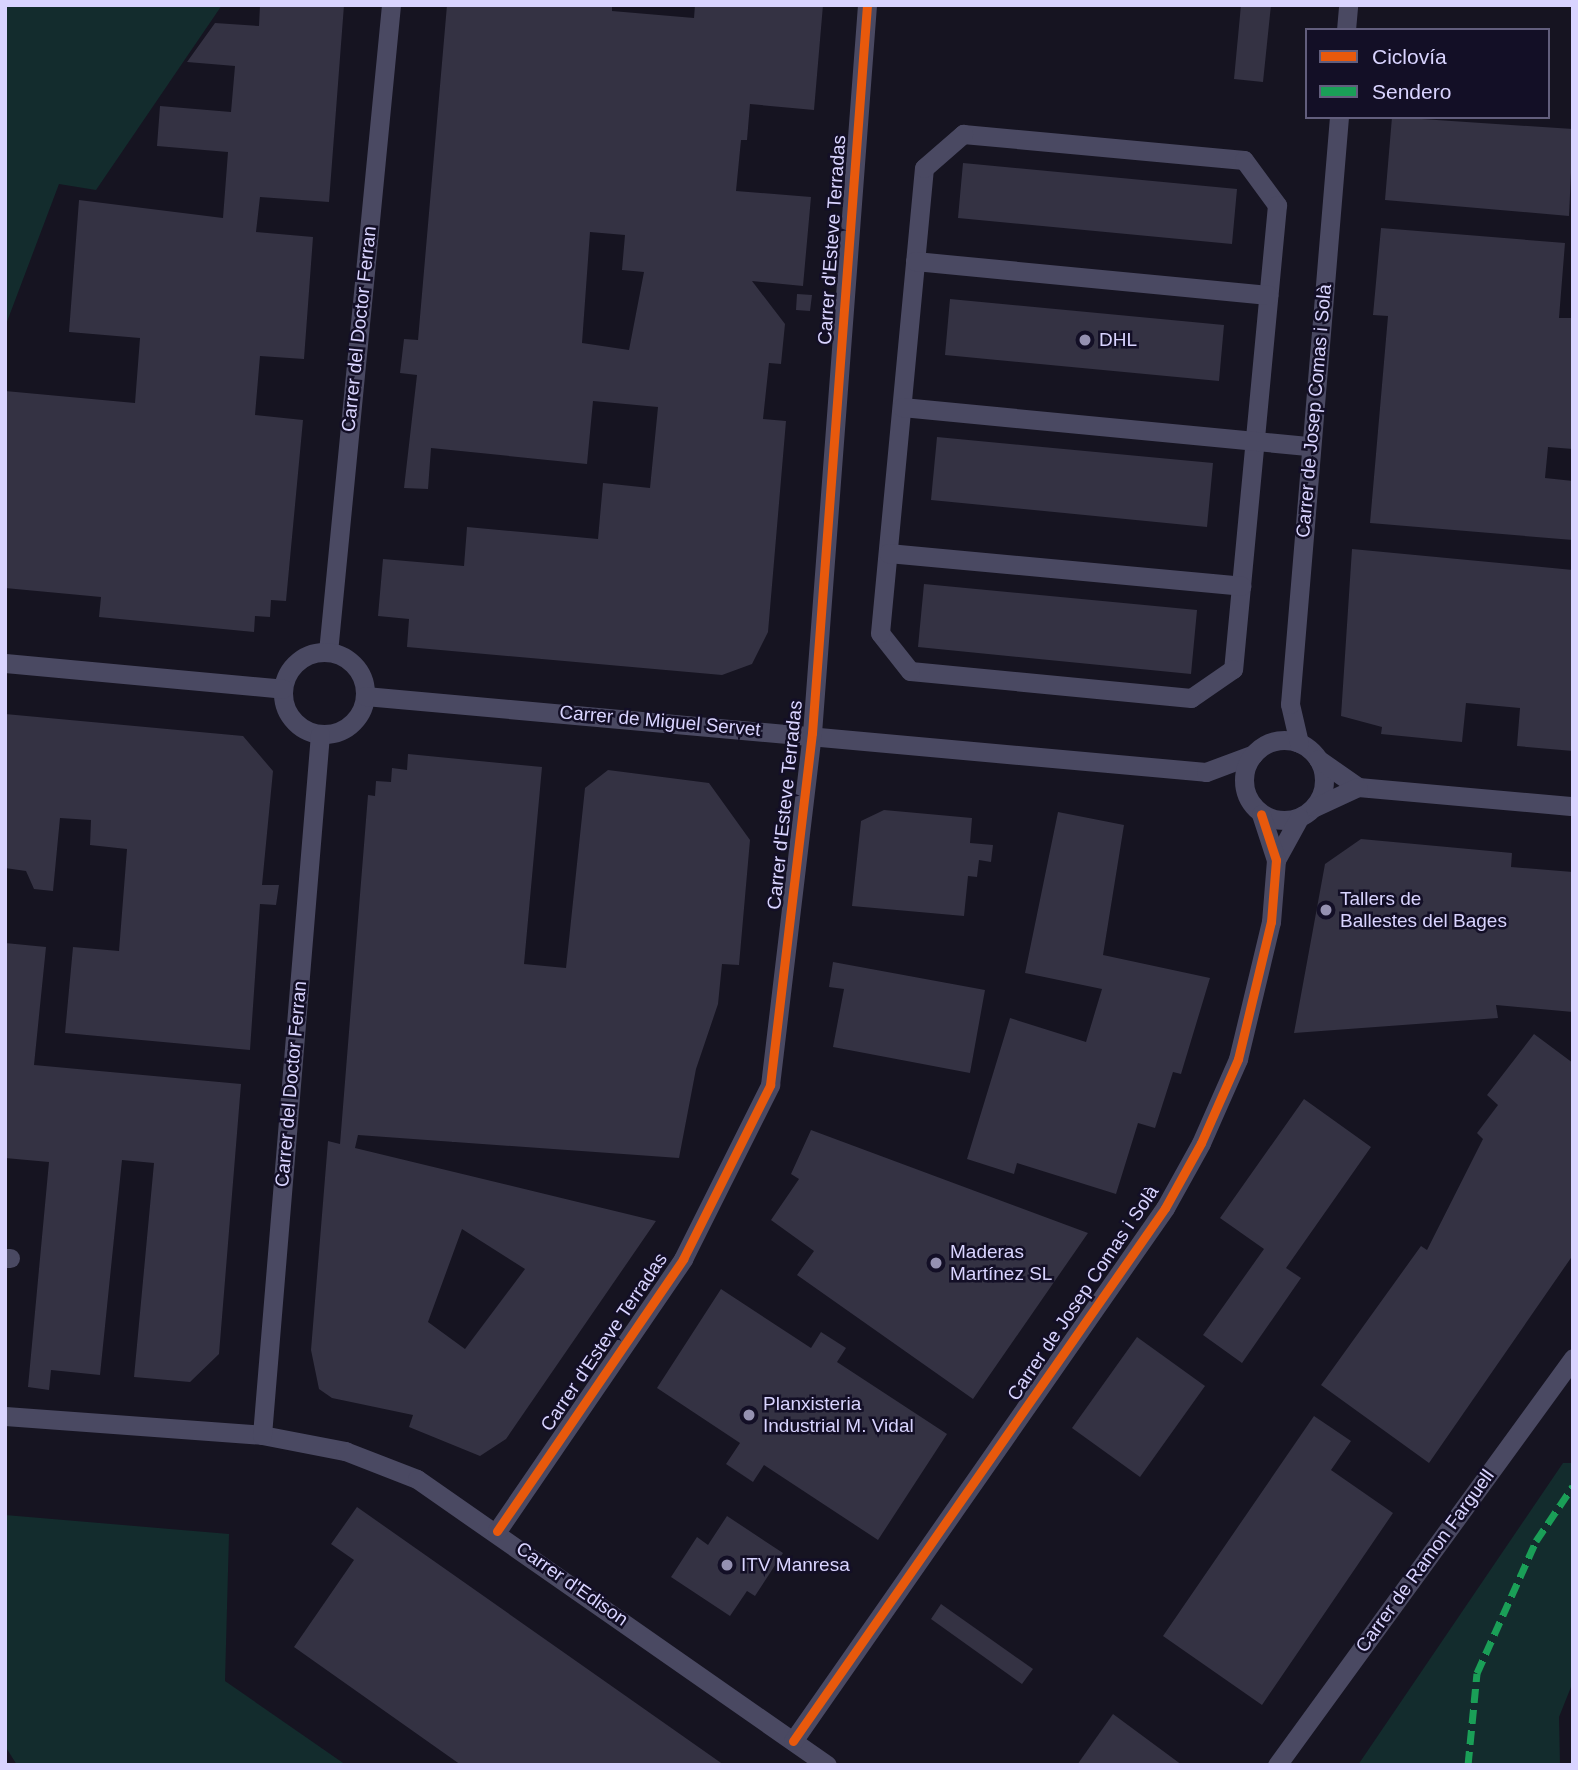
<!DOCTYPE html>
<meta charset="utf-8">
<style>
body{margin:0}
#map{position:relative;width:1578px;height:1770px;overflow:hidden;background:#161421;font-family:Helvetica,sans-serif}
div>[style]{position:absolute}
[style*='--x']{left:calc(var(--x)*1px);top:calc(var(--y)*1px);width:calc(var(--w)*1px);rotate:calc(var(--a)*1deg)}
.green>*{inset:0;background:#132c2d}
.building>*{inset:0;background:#343243}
.minor>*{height:19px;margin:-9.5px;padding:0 9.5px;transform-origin:9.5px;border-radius:9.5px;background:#4a4962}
.minor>.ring{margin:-9.5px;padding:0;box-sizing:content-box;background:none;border:19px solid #4a4962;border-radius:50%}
.quiet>*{height:7px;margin-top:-3.5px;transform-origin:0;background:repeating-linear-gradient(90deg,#1a9f57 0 14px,transparent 0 21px)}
.cycleway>*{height:9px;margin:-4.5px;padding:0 4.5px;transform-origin:4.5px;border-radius:4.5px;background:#e8590c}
.dots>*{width:19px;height:19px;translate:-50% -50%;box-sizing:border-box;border:4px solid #130f26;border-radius:50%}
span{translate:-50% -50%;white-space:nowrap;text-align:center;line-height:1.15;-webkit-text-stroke:5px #130f26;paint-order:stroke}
.street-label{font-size:19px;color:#d9d4ff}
.poi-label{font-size:19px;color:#d9d4ff}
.left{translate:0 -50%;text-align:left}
.frame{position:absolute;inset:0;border:7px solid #d9d4ff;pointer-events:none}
.legend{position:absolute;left:1305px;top:28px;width:245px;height:91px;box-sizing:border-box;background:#130f26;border:2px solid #625e7d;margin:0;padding:9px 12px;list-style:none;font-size:21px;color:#d9d4ff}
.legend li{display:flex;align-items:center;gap:14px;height:35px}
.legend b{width:35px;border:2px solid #625e7d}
</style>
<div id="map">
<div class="green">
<i style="clip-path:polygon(5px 5px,222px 5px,96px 190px,59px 184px,5px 327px)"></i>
<i style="clip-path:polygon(1563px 1463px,1573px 1463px,1573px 1682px,1559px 1717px,1560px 1765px,1358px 1765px)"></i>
<i style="clip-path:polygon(5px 1515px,229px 1534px,225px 1681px,346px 1765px,17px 1765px,5px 1746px)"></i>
</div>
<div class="building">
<i style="clip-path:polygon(260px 5px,344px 5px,329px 202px,260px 197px,256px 232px,313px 237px,304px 359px,260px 356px,255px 415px,303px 420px,286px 601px,271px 600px,270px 617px,255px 616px,254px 632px,99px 617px,101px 597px,5px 588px,5px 391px,135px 403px,140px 338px,69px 332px,79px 200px,223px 218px,228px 152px,157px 146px,160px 106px,231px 112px,235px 66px,187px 62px,215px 23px,259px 26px)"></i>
<i style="clip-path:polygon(evenodd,447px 5px,612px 5px,612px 11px,694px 18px,695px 5px,823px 5px,814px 110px,750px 104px,747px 140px,741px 140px,736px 191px,811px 197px,803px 286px,752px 281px,785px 324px,781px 364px,769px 363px,763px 419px,786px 421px,768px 632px,752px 664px,722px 675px,407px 647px,409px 619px,378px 616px,383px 559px,464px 566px,467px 527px,598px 539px,603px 483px,650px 488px,658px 407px,593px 401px,587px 464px,431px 448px,428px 489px,404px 488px,417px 375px,400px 373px,404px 339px,418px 340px,447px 5px,590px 232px,625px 235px,622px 270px,644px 272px,629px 350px,582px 343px,590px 232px)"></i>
<i style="clip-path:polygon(1241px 5px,1271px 5px,1263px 82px,1234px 79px)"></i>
<i style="clip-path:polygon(1392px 117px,1573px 129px,1569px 216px,1385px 200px)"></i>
<i style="clip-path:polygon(963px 163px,1237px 189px,1232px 244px,958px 218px)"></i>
<i style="clip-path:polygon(1381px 228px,1565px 243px,1559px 318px,1573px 318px,1573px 449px,1548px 447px,1545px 478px,1573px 481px,1573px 540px,1370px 523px,1388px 316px,1373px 315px)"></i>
<i style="clip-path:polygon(797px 294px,812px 295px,810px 311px,796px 310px)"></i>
<i style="clip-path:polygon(950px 299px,1224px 325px,1219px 381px,945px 355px)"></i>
<i style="clip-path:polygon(937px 437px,1213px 463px,1207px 527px,931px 500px)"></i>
<i style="clip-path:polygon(1352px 549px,1573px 570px,1573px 751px,1517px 746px,1520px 708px,1466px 703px,1462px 742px,1381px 734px,1382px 727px,1341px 716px)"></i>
<i style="clip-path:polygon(924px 584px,1197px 610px,1191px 674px,918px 647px)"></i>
<i style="clip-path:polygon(5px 714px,243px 736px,273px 771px,262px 885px,279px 885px,276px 905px,260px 904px,250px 1050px,65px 1033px,73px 947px,119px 951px,127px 849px,90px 845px,91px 820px,60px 818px,53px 891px,34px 889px,26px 871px,5px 868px)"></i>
<i style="clip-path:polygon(evenodd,408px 754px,542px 767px,524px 964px,566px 968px,585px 788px,608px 770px,709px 783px,750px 840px,739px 965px,722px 964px,718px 1004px,696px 1069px,679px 1158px,358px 1135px,355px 1148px,656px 1221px,506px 1439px,480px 1456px,409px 1427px,413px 1415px,332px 1398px,319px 1389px,311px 1350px,328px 1141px,340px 1144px,368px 795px,375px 796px,376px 781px,391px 782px,392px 768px,407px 770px,408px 754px,462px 1229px,525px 1269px,465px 1349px,428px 1322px,462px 1229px)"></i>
<i style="clip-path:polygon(884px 810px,972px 818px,970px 843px,993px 845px,991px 862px,979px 860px,977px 877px,968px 876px,964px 916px,852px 906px,861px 821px)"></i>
<i style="clip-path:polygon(1058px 812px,1124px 825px,1103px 955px,1210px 978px,1181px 1074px,1173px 1072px,1155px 1128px,1138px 1123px,1116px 1194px,1017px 1163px,1014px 1174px,967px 1159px,1010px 1018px,1086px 1042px,1102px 989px,1025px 973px)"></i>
<i style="clip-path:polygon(1361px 839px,1512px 853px,1511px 867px,1573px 872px,1573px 1012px,1496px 1005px,1498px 1018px,1294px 1033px,1325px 864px)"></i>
<i style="clip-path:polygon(5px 943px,46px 947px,34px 1065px,241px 1084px,219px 1354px,190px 1382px,134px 1377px,154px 1163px,122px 1160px,100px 1375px,51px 1370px,49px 1390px,28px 1387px,49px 1162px,5px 1158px)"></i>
<i style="clip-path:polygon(833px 962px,985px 990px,970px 1073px,833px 1047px,844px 989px,829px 987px)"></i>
<i style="clip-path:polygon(1534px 1034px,1573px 1063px,1573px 1255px,1429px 1463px,1321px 1385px,1421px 1246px,1427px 1250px,1483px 1139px,1477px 1133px,1498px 1105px,1487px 1095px)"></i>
<i style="clip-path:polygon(1304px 1099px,1371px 1147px,1286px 1268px,1301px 1278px,1242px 1363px,1203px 1335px,1264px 1249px,1220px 1218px)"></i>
<i style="clip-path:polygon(811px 1130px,1088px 1233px,973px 1399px,797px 1275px,814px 1251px,771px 1220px,799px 1179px,791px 1174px)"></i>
<i style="clip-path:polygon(721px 1289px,811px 1348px,821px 1332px,846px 1348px,837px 1362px,947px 1434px,878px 1540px,764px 1465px,753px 1482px,726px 1464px,740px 1443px,657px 1388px)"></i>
<i style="clip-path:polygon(1137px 1337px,1205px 1386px,1140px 1477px,1072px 1428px)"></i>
<i style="clip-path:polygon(1314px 1416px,1351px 1441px,1331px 1470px,1393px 1513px,1262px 1705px,1163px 1636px)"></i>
<i style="clip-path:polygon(357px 1507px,724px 1765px,461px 1765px,294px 1647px,354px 1560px,331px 1544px)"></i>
<i style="clip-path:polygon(727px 1516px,783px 1553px,755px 1596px,747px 1591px,730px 1616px,671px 1577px,697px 1537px,708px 1545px)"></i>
<i style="clip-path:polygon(941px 1604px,1033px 1669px,1022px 1684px,931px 1619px)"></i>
<i style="clip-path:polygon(1113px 1714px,1182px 1765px,1077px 1765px)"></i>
</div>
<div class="minor">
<i style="--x:1346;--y:30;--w:25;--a:-85"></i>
<i style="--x:963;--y:134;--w:282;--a:5.3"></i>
<i style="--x:1244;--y:160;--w:56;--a:53.7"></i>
<i style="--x:1277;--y:205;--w:466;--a:95.4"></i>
<i style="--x:1233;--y:669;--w:51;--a:145.4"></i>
<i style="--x:1191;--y:698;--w:282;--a:-174.5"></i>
<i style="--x:910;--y:671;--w:48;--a:-128.3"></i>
<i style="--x:880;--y:633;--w:467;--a:-84.6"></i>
<i style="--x:924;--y:168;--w:52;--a:-41.1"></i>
<i style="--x:915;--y:261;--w:355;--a:5.5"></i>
<i style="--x:902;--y:407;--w:410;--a:5.5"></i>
<i style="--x:888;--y:553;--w:355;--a:5.3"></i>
<i style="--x:328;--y:652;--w:650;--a:-84.44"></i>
<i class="ring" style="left:283px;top:652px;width:63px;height:63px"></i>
<i style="--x:5;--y:663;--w:279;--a:5.3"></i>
<i style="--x:365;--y:696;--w:844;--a:5.16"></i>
<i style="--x:1206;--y:772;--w:51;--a:-20.6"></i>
<i class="ring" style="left:1244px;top:740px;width:61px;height:61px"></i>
<i style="--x:1299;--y:743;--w:40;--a:-103"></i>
<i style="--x:1290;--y:704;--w:589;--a:-85.23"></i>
<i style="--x:1318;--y:759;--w:49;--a:35"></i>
<i style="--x:1358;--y:787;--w:216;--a:5.1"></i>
<i style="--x:1315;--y:807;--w:47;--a:-24.9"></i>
<i style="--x:1276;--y:860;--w:48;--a:-61.3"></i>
<i style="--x:5;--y:1258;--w:5;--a:0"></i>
<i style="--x:5;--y:1416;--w:258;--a:4.2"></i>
<i style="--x:262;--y:1435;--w:85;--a:10.9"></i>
<i style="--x:345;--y:1451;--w:77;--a:21.3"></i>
<i style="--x:417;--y:1479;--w:500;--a:34.9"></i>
<i style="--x:262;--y:1435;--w:703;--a:-85.27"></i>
<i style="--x:497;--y:1531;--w:330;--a:-55.6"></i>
<i style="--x:683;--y:1259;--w:195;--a:-63.4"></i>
<i style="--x:770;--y:1085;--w:354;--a:-83.2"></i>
<i style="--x:812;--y:733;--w:730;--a:-85.68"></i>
<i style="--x:793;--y:1741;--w:650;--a:-55.09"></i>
<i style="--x:1165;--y:1208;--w:74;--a:-61"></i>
<i style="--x:1201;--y:1143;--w:92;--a:-66.2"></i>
<i style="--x:1238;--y:1059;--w:141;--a:-76.5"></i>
<i style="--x:1271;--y:922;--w:62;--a:-85.4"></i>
<i style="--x:1276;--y:860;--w:48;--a:-108.1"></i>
<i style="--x:1277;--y:1765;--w:503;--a:-53.97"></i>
</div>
<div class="quiet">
<i style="--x:1468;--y:1765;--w:92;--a:-84.4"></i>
<i style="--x:1477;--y:1673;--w:145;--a:-65.9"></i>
<i style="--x:1536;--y:1541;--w:66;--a:-56.1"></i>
</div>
<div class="cycleway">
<i style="--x:497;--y:1531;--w:330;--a:-55.6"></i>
<i style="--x:683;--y:1259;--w:195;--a:-63.4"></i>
<i style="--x:770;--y:1085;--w:354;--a:-83.2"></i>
<i style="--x:812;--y:733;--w:730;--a:-85.68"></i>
<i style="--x:793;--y:1741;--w:650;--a:-55.09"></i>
<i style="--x:1165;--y:1208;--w:74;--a:-61"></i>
<i style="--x:1201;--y:1143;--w:92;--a:-66.2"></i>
<i style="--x:1238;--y:1059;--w:141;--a:-76.5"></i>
<i style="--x:1271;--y:922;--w:62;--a:-85.4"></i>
<i style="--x:1276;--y:860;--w:48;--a:-108.1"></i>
</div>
<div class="dots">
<i style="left:1085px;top:340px;background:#9591b1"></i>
<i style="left:1326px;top:910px;background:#9591b1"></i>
<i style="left:936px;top:1263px;background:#9591b1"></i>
<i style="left:749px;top:1415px;background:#9591b1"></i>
<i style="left:727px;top:1565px;background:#9591b1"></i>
</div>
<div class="street-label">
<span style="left:832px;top:240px;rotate:-86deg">Carrer d'Esteve Terradas</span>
<span style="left:359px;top:329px;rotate:-84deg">Carrer del Doctor Ferran</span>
<span style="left:1314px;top:411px;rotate:-85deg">Carrer de Josep Comas i Solà</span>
<span style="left:660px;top:721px;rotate:5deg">Carrer de Miguel Servet</span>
<span style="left:785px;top:805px;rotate:-84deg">Carrer d'Esteve Terradas</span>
<span style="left:291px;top:1084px;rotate:-85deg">Carrer del Doctor Ferran</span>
<span style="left:1083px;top:1293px;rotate:-56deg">Carrer de Josep Comas i Solà</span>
<span style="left:604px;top:1342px;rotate:-56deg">Carrer d'Esteve Terradas</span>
<span style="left:1425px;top:1561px;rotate:-54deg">Carrer de Ramon Farguell</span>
<span style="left:572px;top:1584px;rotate:35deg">Carrer d'Edison</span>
</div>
<div class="poi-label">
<span class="left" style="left:1099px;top:340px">DHL</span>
<span class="left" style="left:1340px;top:910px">Tallers de<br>Ballestes del Bages</span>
<span class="left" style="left:950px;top:1263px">Maderas<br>Martínez SL</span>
<span class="left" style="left:763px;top:1415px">Planxisteria<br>Industrial M. Vidal</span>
<span class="left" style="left:741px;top:1565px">ITV Manresa</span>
</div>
<div class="frame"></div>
<ul class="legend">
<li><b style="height:9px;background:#e8590c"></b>Ciclovía</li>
<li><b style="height:9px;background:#1a9f57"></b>Sendero</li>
</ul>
</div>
